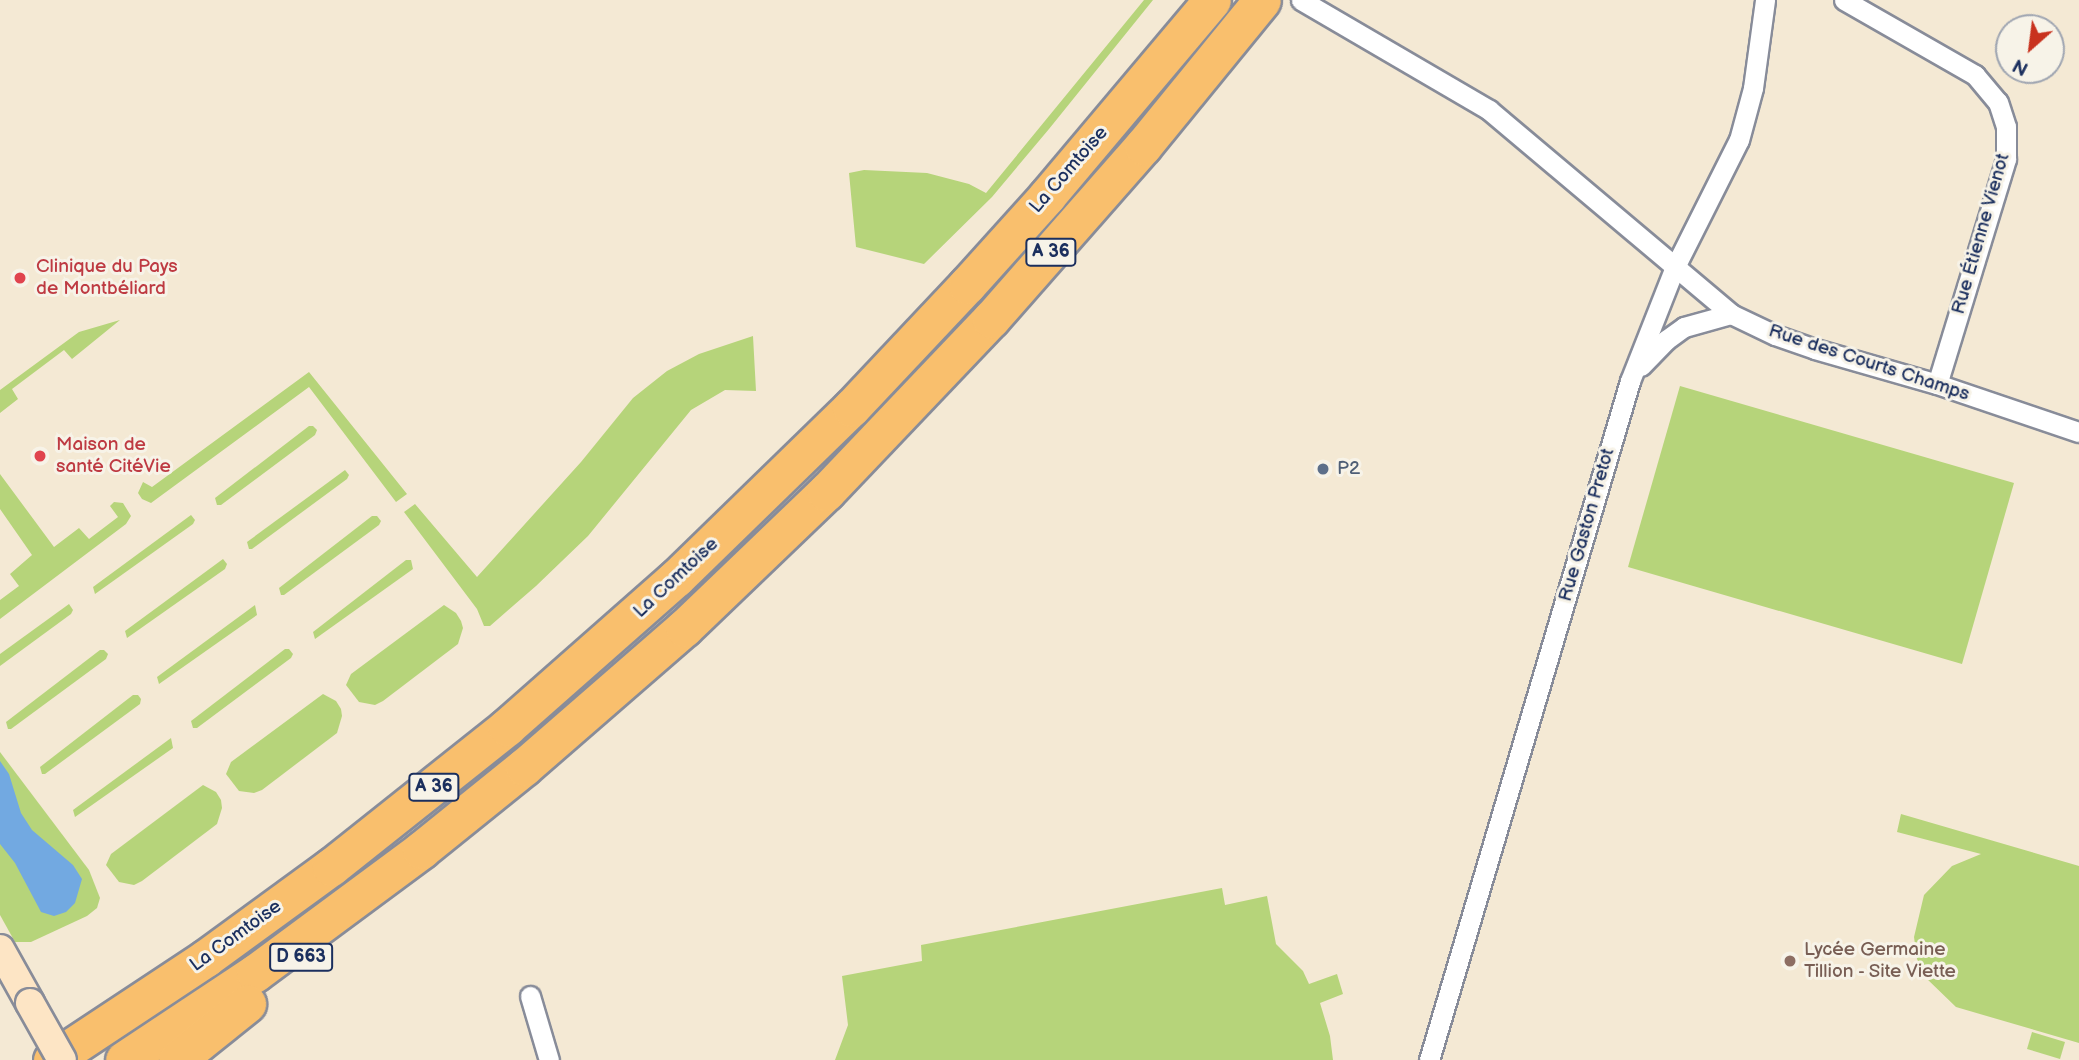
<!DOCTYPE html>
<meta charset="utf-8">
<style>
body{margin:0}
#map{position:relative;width:2079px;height:1060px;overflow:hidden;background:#f4e9d4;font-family:"Balsamiq Sans",sans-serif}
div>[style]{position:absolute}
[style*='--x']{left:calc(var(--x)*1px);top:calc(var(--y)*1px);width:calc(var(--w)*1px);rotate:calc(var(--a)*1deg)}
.green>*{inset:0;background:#b6d47a}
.water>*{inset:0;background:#72a9e1}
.roads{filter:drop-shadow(2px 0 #888c99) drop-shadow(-2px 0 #888c99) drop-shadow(0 2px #888c99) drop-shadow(0 -2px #888c99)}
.minor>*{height:19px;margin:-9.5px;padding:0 9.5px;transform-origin:9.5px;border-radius:9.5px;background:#fff}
.secondary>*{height:28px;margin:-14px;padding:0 14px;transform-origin:14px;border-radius:14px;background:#fde5c5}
.motorway>*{height:37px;margin:-18.5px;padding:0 18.5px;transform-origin:18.5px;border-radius:18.5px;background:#f9bf6d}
.bridges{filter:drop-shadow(2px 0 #888c99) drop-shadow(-2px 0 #888c99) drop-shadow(0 2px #888c99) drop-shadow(0 -2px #888c99)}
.secondary-bridge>*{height:28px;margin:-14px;padding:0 14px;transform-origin:14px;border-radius:14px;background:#fde5c5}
.dots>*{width:19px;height:19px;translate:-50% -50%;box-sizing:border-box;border:4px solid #f7f3e8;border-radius:50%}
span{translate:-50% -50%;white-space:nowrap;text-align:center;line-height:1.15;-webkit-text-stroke:6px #f7f3e8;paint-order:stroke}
.shield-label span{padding:2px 5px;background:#f7f3e8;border:2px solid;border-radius:5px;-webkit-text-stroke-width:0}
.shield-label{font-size:18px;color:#1b2f5e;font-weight:700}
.street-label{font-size:19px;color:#1b2f5e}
.health-label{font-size:19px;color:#be3a42}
.left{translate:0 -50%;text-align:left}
.service-label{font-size:19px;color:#4e5e75}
.education-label{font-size:19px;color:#785e54}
.north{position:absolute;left:1995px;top:14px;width:70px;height:70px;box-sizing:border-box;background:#f7f3e8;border:2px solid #9fa5b1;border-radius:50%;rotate:208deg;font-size:19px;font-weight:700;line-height:28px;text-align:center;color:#1b2f5e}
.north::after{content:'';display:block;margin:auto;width:24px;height:32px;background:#c8321e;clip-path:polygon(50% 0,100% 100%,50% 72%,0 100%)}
</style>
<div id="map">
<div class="green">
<i style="clip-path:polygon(1144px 0,1153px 0,1049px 129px,992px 197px,924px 264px,856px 247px,849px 173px,864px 170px,927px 173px,969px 184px,986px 193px)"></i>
<i style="clip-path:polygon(120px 320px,72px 359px,64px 350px,12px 389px,18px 399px,0 413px,0 390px,79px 332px)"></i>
<i style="clip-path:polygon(753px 336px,756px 391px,725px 390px,691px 410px,588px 536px,536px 586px,490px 626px,484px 626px,477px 609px,404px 512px,415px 504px,477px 577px,581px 462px,633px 398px,667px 371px,699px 354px)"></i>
<i style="clip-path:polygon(309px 372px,407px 494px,396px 502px,309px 387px,151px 503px,142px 499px,138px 493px,143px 482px,152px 487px)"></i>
<i style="clip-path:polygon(1680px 386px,2014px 483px,1962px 664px,1628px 567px)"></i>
<i style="clip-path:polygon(309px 426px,313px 426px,317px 430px,315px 435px,221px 505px,217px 505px,215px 498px)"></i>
<i style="clip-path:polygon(345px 470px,349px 475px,347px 479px,252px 549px,249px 549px,247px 542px)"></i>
<i style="clip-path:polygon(0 474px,54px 547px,79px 528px,89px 539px,118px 517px,110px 506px,114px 502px,123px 503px,131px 516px,126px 524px,0 619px,0 600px,19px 586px,10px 574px,32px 555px,0 509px)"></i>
<i style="clip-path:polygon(191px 515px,195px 520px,193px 524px,95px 594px,93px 587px)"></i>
<i style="clip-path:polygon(372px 516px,377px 516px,381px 521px,379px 525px,284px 595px,281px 595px,279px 588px)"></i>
<i style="clip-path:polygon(223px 559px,227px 564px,225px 569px,127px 638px,125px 631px)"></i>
<i style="clip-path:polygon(406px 560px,411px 560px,413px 569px,315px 639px,313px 632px)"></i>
<i style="clip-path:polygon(69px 604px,73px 610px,71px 614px,0 666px,0 654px)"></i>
<i style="clip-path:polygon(255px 605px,257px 615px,159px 684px,157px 677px)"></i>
<i style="clip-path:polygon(444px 605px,456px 613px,461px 621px,463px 628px,458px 644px,383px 701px,375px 705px,359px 702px,346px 685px,351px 674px)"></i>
<i style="clip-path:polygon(285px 649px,289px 649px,293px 654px,291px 658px,197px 728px,193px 728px,191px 721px)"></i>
<i style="clip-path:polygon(100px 650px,104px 650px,108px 654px,106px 659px,11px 729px,8px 729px,6px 722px)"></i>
<i style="clip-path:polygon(323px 694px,336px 701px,341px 709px,342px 716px,337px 733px,262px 790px,254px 793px,239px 791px,226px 774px,231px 762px)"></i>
<i style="clip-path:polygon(133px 695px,138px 695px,141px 699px,140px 704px,45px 774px,42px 774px,40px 767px)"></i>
<i style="clip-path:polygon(171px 738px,173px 748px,75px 817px,73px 810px)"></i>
<i style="clip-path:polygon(0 752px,89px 870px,100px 898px,97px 908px,87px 916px,31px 942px,15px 942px,0 915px)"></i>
<i style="clip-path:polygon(203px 785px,216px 792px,221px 800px,222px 808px,217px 824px,142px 881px,134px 885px,119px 882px,106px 865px,111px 854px)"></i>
<i style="clip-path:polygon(1901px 814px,2079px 866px,2079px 1043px,1956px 1007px,1926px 978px,1917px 959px,1914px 937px,1924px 895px,1952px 866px,1981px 854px,1897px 832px)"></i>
<i style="clip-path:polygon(1222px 888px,1225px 905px,1267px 896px,1276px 944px,1303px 971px,1309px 984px,1337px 974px,1343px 994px,1320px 1003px,1330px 1036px,1333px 1060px,835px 1060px,848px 1025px,842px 976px,922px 961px,921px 945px)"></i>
<i style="clip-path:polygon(2032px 1032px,2065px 1042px,2060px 1059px,2027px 1049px)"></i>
</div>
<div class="water">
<i style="clip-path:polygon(0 761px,9px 774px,21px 813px,32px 830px,73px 865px,82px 879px,75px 903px,66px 912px,54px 916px,41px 912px,15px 863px,0 844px)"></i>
</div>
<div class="roads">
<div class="minor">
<i style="--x:1301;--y:0;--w:218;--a:30.3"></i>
<i style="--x:1489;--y:110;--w:317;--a:40.1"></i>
<i style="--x:1731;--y:314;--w:49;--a:25.5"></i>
<i style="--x:1775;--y:335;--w:42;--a:19.3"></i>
<i style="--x:1815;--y:349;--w:127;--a:16"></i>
<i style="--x:1937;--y:384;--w:150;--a:18.7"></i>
<i style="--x:1844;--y:0;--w:151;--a:29.8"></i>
<i style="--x:1975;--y:75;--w:35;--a:50"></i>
<i style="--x:1998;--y:102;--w:26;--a:72"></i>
<i style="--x:2006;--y:127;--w:32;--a:90"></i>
<i style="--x:2006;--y:159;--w:235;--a:107"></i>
<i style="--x:1641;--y:366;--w:36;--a:-46"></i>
<i style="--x:1666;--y:340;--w:22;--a:-36"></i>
<i style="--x:1684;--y:327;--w:49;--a:-15.5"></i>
<i style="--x:530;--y:996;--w:67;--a:73.5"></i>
<i style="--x:1429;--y:1060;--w:708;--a:-73.51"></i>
<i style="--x:1630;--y:381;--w:123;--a:-68.5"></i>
<i style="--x:1675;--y:267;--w:142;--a:-63.3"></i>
<i style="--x:1739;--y:140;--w:54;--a:-74.9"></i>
<i style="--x:1753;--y:88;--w:89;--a:-82.2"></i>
</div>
<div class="secondary">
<i style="--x:0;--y:949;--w:62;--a:60.9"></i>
</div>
<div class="motorway">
<i style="--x:52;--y:1060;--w:185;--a:-33.5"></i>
<i style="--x:206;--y:958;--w:155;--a:-36.1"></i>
<i style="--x:331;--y:867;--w:225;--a:-38.5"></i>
<i style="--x:507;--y:727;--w:225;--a:-41.4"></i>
<i style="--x:676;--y:578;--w:244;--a:-44.2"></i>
<i style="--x:851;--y:408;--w:169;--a:-46.7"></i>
<i style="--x:967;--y:285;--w:120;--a:-48"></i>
<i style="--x:1047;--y:196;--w:256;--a:-49.9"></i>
<i style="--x:124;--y:1060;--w:157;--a:-33.6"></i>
<i style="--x:255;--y:973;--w:207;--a:-36.5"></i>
<i style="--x:421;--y:850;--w:132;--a:-38.9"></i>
<i style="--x:524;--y:767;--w:212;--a:-41"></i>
<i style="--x:684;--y:628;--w:197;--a:-43.8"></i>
<i style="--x:826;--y:492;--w:239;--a:-46.4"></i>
<i style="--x:991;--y:319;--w:230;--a:-48.7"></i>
<i style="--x:1143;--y:146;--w:188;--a:-50.8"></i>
<i style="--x:177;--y:1060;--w:90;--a:-38.7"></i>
</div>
</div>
<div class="bridges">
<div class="secondary-bridge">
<i style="--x:30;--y:1003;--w:65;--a:60.7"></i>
</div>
</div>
<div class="dots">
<i style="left:20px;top:278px;background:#e0444e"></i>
<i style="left:40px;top:456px;background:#e0444e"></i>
<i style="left:1323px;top:469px;background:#5c6f8a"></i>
<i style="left:1790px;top:961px;background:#8d6e63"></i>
</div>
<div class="shield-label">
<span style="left:1051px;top:252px">A 36</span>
<span style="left:434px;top:787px">A 36</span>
<span style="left:301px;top:957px">D 663</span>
</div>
<div class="street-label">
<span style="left:1069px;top:170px;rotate:-49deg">La Comtoise</span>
<span style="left:1981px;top:234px;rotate:-74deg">Rue Étienne Vienot</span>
<span style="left:1869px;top:363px;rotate:18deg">Rue des Courts Champs</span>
<span style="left:1587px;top:525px;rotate:-74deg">Rue Gaston Pretot</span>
<span style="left:676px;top:578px;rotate:-43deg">La Comtoise</span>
<span style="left:236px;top:936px;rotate:-36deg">La Comtoise</span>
</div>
<div class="health-label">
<span class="left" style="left:36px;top:278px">Clinique du Pays<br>de Montbéliard</span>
<span class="left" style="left:56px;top:456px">Maison de<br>santé CitéVie</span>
</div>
<div class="service-label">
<span class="left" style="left:1337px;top:469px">P2</span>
</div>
<div class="education-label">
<span class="left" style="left:1804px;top:961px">Lycée Germaine<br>Tillion - Site Viette</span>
</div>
<div class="north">N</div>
</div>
